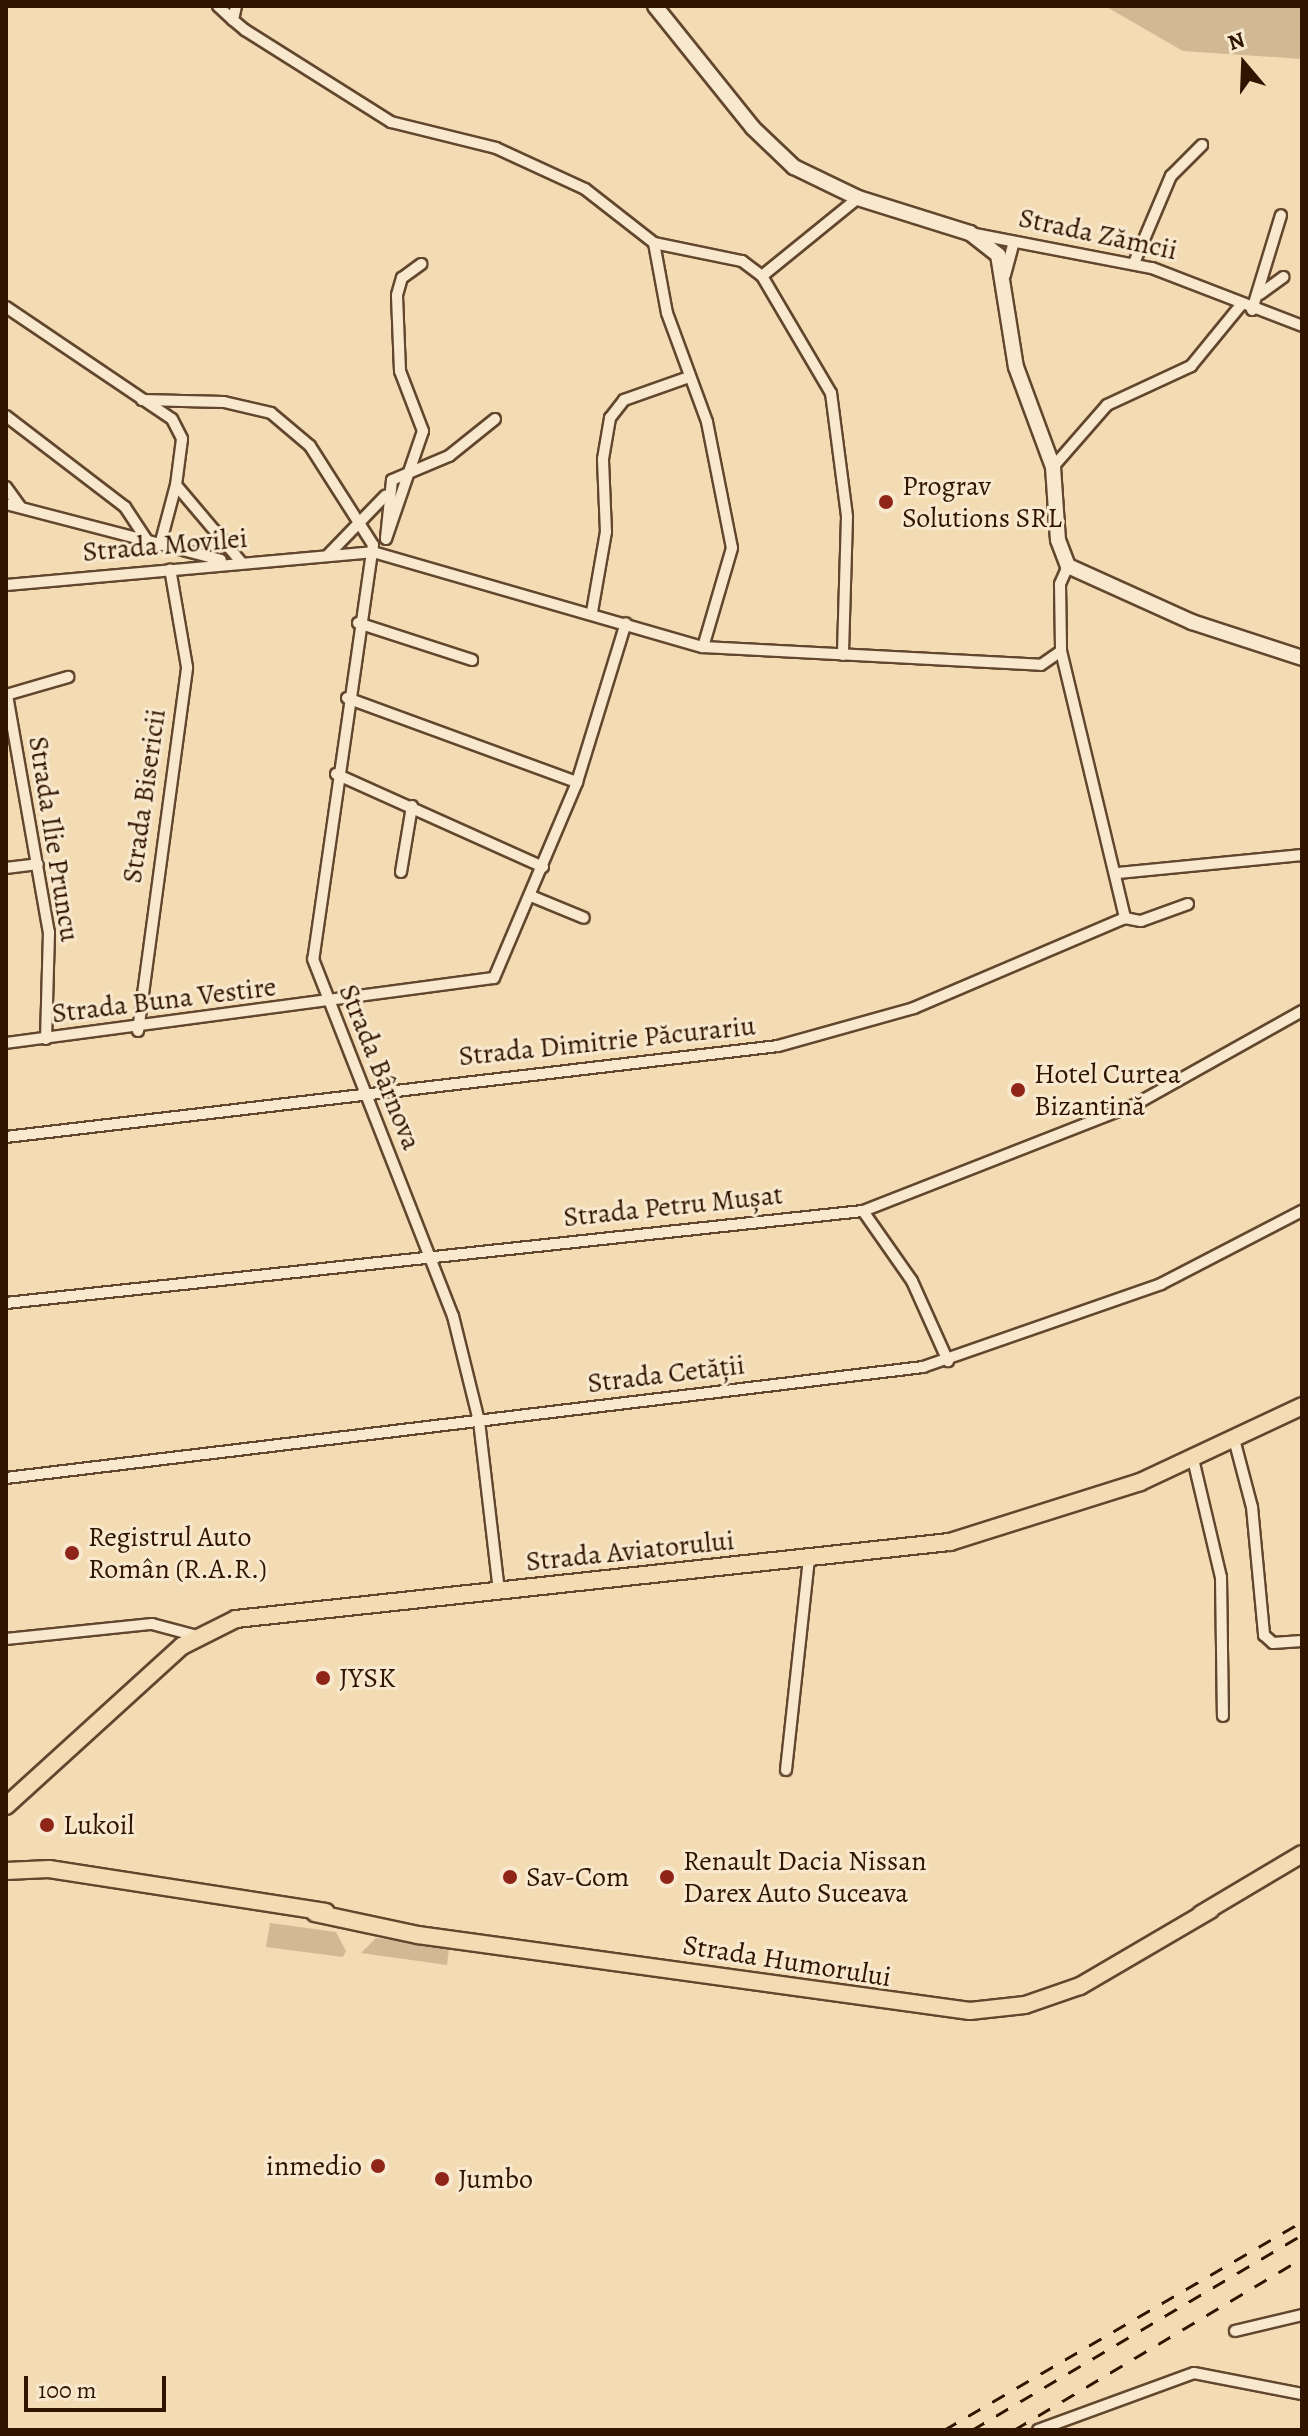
<!DOCTYPE html>
<meta charset="utf-8">
<style>
body{margin:0}
#map{position:relative;width:1308px;height:2436px;overflow:hidden;background:#f3dbb3;font-family:Alegreya,serif}
div>[style]{position:absolute}
[style*='--x']{left:calc(var(--x)*1px);top:calc(var(--y)*1px);width:calc(var(--w)*1px);rotate:calc(var(--a)*1deg)}
.green>*{inset:0;background:#d2b995}
.roads{filter:drop-shadow(2px 0 #62462d) drop-shadow(-2px 0 #62462d) drop-shadow(0 2px #62462d) drop-shadow(0 -2px #62462d)}
.minor>*{height:10px;margin:-5px;padding:0 5px;transform-origin:5px;border-radius:5px;background:#f7e8ce}
.secondary>*{height:14px;margin:-7px;padding:0 7px;transform-origin:7px;border-radius:7px;background:#f7e8ce}
.primary>*{height:16px;margin:-8px;padding:0 8px;transform-origin:8px;border-radius:8px;background:#f3dbb3}
.rail>*{height:3px;margin-top:-1.5px;transform-origin:0;background:repeating-linear-gradient(90deg,#311400 0 14px,transparent 0 28px)}
.dots>*{width:22px;height:22px;translate:-50% -50%;box-sizing:border-box;border:4px solid #f7e8ce;border-radius:50%}
span{translate:-50% -50%;white-space:nowrap;text-align:center;line-height:1.15;-webkit-text-stroke:6px #f7e8ce;paint-order:stroke}
.street-label{font-size:28px;color:#311400}
.poi-label{font-size:28px;color:#311400}
.left{translate:0 -50%;text-align:left}
.right{translate:-100% -50%;text-align:right}
.frame{position:absolute;inset:0;border:8px solid #311400;pointer-events:none}
.north{position:absolute;left:1204px;top:24px;width:80px;height:80px;-webkit-text-stroke:6px #f7e8ce;paint-order:stroke;rotate:341deg;font-size:22px;font-weight:700;line-height:32px;text-align:center;color:#311400}
.north::after{content:'';display:block;margin:auto;width:28px;height:36px;background:#311400;clip-path:polygon(50% 0,100% 100%,50% 72%,0 100%)}
.scale{position:absolute;left:24px;top:2376px;width:142px;height:36px;box-sizing:border-box;border:4px solid #311400;border-top:0;padding-left:10px;font-size:24px;line-height:28px;white-space:nowrap;color:#311400;-webkit-text-stroke:6px #f7e8ce;paint-order:stroke}
</style>
<div id="map">
<div class="green">
<i style="clip-path:polygon(1105px 6px,1302px 6px,1302px 59px,1183px 51px)"></i>
<i style="clip-path:polygon(270px 1923px,336px 1932px,346px 1951px,343px 1957px,266px 1947px)"></i>
<i style="clip-path:polygon(376px 1938px,449px 1948px,447px 1965px,361px 1953px)"></i>
</div>
<div class="roads">
<div class="minor">
<i style="--x:218;--y:6;--w:21;--a:43"></i>
<i style="--x:236;--y:6;--w:14;--a:102"></i>
<i style="--x:233;--y:20;--w:16;--a:40"></i>
<i style="--x:245;--y:30;--w:173;--a:32.2"></i>
<i style="--x:391;--y:122;--w:108;--a:13.9"></i>
<i style="--x:496;--y:148;--w:98;--a:24.7"></i>
<i style="--x:585;--y:189;--w:88;--a:38"></i>
<i style="--x:654;--y:243;--w:90;--a:11.6"></i>
<i style="--x:742;--y:261;--w:25;--a:37"></i>
<i style="--x:762;--y:276;--w:136;--a:59.5"></i>
<i style="--x:831;--y:393;--w:125;--a:82.6"></i>
<i style="--x:847;--y:517;--w:138;--a:91.7"></i>
<i style="--x:975;--y:234;--w:180;--a:10.9"></i>
<i style="--x:1152;--y:268;--w:161;--a:21.1"></i>
<i style="--x:654;--y:243;--w:71;--a:79.5"></i>
<i style="--x:667;--y:313;--w:116;--a:69.8"></i>
<i style="--x:707;--y:422;--w:128;--a:78.8"></i>
<i style="--x:732;--y:548;--w:103;--a:106.3"></i>
<i style="--x:1134;--y:263;--w:95;--a:-67"></i>
<i style="--x:1171;--y:176;--w:44;--a:-45"></i>
<i style="--x:1005;--y:275;--w:34;--a:-75"></i>
<i style="--x:762;--y:276;--w:124;--a:-39.1"></i>
<i style="--x:1260;--y:294;--w:29;--a:-36"></i>
<i style="--x:6;--y:307;--w:200;--a:34"></i>
<i style="--x:172;--y:419;--w:22;--a:63"></i>
<i style="--x:182;--y:439;--w:46;--a:97.4"></i>
<i style="--x:176;--y:485;--w:101;--a:49.8"></i>
<i style="--x:1252;--y:310;--w:99;--a:-73"></i>
<i style="--x:142;--y:400;--w:82;--a:1.4"></i>
<i style="--x:224;--y:402;--w:48;--a:13.2"></i>
<i style="--x:271;--y:413;--w:51;--a:40.2"></i>
<i style="--x:310;--y:446;--w:117;--a:57.5"></i>
<i style="--x:373;--y:545;--w:418;--a:98.2"></i>
<i style="--x:313;--y:959;--w:383;--a:68.6"></i>
<i style="--x:453;--y:1316;--w:108;--a:76.1"></i>
<i style="--x:479;--y:1421;--w:171;--a:83.3"></i>
<i style="--x:6;--y:416;--w:150;--a:37.4"></i>
<i style="--x:125;--y:507;--w:42;--a:56.7"></i>
<i style="--x:1053;--y:467;--w:82;--a:-48.9"></i>
<i style="--x:1107;--y:405;--w:93;--a:-24.9"></i>
<i style="--x:1191;--y:366;--w:79;--a:-50.7"></i>
<i style="--x:6;--y:487;--w:24;--a:54"></i>
<i style="--x:6;--y:504;--w:222;--a:14.6"></i>
<i style="--x:386;--y:538;--w:58;--a:-84.1"></i>
<i style="--x:392;--y:480;--w:62;--a:-22.8"></i>
<i style="--x:449;--y:456;--w:59;--a:-38.8"></i>
<i style="--x:386;--y:539;--w:114;--a:-71.1"></i>
<i style="--x:423;--y:431;--w:64;--a:-111"></i>
<i style="--x:400;--y:371;--w:76;--a:-92.3"></i>
<i style="--x:397;--y:295;--w:18;--a:-74"></i>
<i style="--x:402;--y:278;--w:24;--a:-36"></i>
<i style="--x:160;--y:545;--w:62;--a:-75.1"></i>
<i style="--x:329;--y:554;--w:81;--a:-46"></i>
<i style="--x:1068;--y:566;--w:20;--a:114"></i>
<i style="--x:1060;--y:584;--w:67;--a:89.1"></i>
<i style="--x:1061;--y:651;--w:275;--a:76.5"></i>
<i style="--x:6;--y:585;--w:368;--a:-5.1"></i>
<i style="--x:373;--y:552;--w:343;--a:16.1"></i>
<i style="--x:703;--y:647;--w:338;--a:3"></i>
<i style="--x:1041;--y:665;--w:24;--a:-35"></i>
<i style="--x:592;--y:612;--w:81;--a:-80.1"></i>
<i style="--x:606;--y:532;--w:73;--a:-92.4"></i>
<i style="--x:603;--y:459;--w:42;--a:-80.3"></i>
<i style="--x:610;--y:418;--w:23;--a:-52"></i>
<i style="--x:624;--y:400;--w:69;--a:-19.5"></i>
<i style="--x:358;--y:623;--w:120;--a:18"></i>
<i style="--x:6;--y:695;--w:65;--a:-16.2"></i>
<i style="--x:7;--y:695;--w:241;--a:80"></i>
<i style="--x:49;--y:932;--w:107;--a:91.6"></i>
<i style="--x:347;--y:698;--w:245;--a:20.1"></i>
<i style="--x:336;--y:774;--w:227;--a:24.2"></i>
<i style="--x:6;--y:868;--w:32;--a:-7"></i>
<i style="--x:401;--y:872;--w:67;--a:-80.5"></i>
<i style="--x:1118;--y:873;--w:185;--a:-5.6"></i>
<i style="--x:531;--y:896;--w:57;--a:22.5"></i>
<i style="--x:1125;--y:918;--w:16;--a:11"></i>
<i style="--x:1141;--y:921;--w:50;--a:-19.9"></i>
<i style="--x:138;--y:1031;--w:367;--a:-82.3"></i>
<i style="--x:187;--y:667;--w:99;--a:-99.8"></i>
<i style="--x:6;--y:1043;--w:492;--a:-7.6"></i>
<i style="--x:494;--y:978;--w:213;--a:-67"></i>
<i style="--x:577;--y:782;--w:166;--a:-72.9"></i>
<i style="--x:6;--y:1137;--w:777;--a:-6.72"></i>
<i style="--x:778;--y:1046;--w:141;--a:-15.6"></i>
<i style="--x:914;--y:1008;--w:229;--a:-23.1"></i>
<i style="--x:863;--y:1211;--w:85;--a:55"></i>
<i style="--x:912;--y:1281;--w:88;--a:65.8"></i>
<i style="--x:6;--y:1303;--w:862;--a:-6.13"></i>
<i style="--x:863;--y:1211;--w:295;--a:-21.4"></i>
<i style="--x:1138;--y:1103;--w:188;--a:-29.3"></i>
<i style="--x:1234;--y:1439;--w:70;--a:75.2"></i>
<i style="--x:1252;--y:1507;--w:129;--a:84.6"></i>
<i style="--x:1264;--y:1635;--w:12;--a:42"></i>
<i style="--x:1273;--y:1643;--w:29;--a:-4"></i>
<i style="--x:1193;--y:1459;--w:121;--a:76.7"></i>
<i style="--x:1221;--y:1577;--w:139;--a:89.2"></i>
<i style="--x:6;--y:1478;--w:924;--a:-6.9"></i>
<i style="--x:923;--y:1367;--w:252;--a:-19.2"></i>
<i style="--x:1161;--y:1284;--w:159;--a:-27.4"></i>
<i style="--x:6;--y:1639;--w:147;--a:-5.9"></i>
<i style="--x:152;--y:1624;--w:47;--a:14.9"></i>
<i style="--x:786;--y:1770;--w:212;--a:-83.8"></i>
<i style="--x:1235;--y:2331;--w:69;--a:-13.4"></i>
<i style="--x:1038;--y:2430;--w:166;--a:-20.1"></i>
<i style="--x:1194;--y:2373;--w:110;--a:11"></i>
</div>
<div class="secondary">
<i style="--x:655;--y:6;--w:156;--a:51.2"></i>
<i style="--x:753;--y:128;--w:57;--a:43.6"></i>
<i style="--x:794;--y:167;--w:71;--a:25.8"></i>
<i style="--x:858;--y:198;--w:117;--a:17.4"></i>
<i style="--x:970;--y:233;--w:36;--a:38"></i>
<i style="--x:998;--y:255;--w:113;--a:80.9"></i>
<i style="--x:1016;--y:367;--w:107;--a:69.7"></i>
<i style="--x:1053;--y:467;--w:73;--a:86.1"></i>
<i style="--x:1058;--y:540;--w:28;--a:69"></i>
<i style="--x:1068;--y:566;--w:136;--a:24.3"></i>
<i style="--x:1192;--y:622;--w:116;--a:18.1"></i>
</div>
<div class="primary">
<i style="--x:6;--y:1806;--w:238;--a:-42.3"></i>
<i style="--x:182;--y:1646;--w:60;--a:-26.6"></i>
<i style="--x:236;--y:1619;--w:718;--a:-6.16"></i>
<i style="--x:950;--y:1542;--w:199;--a:-17.5"></i>
<i style="--x:1140;--y:1482;--w:179;--a:-25.1"></i>
<i style="--x:6;--y:1871;--w:43;--a:-2.7"></i>
<i style="--x:49;--y:1869;--w:280;--a:8.8"></i>
<i style="--x:315;--y:1913;--w:105;--a:12.1"></i>
<i style="--x:418;--y:1935;--w:557;--a:7.84"></i>
<i style="--x:970;--y:2011;--w:55;--a:-6.2"></i>
<i style="--x:1025;--y:2005;--w:58;--a:-19.1"></i>
<i style="--x:1080;--y:1986;--w:151;--a:-30.3"></i>
<i style="--x:1201;--y:1914;--w:117;--a:-30.7"></i>
</div>
</div>
<div class="rail">
<i style="--x:944;--y:2430;--w:414;--a:-30.2"></i>
<i style="--x:972;--y:2430;--w:383;--a:-30.6"></i>
<i style="--x:1014;--y:2430;--w:335;--a:-30.8"></i>
</div>
<div class="dots">
<i style="left:886px;top:502px;background:#8f2418"></i>
<i style="left:1018px;top:1090px;background:#8f2418"></i>
<i style="left:72px;top:1553px;background:#8f2418"></i>
<i style="left:323px;top:1678px;background:#8f2418"></i>
<i style="left:47px;top:1825px;background:#8f2418"></i>
<i style="left:510px;top:1877px;background:#8f2418"></i>
<i style="left:667px;top:1877px;background:#8f2418"></i>
<i style="left:378px;top:2166px;background:#8f2418"></i>
<i style="left:442px;top:2179px;background:#8f2418"></i>
</div>
<div class="street-label">
<span style="left:1098px;top:234px;rotate:12deg">Strada Zămcii</span>
<span style="left:165px;top:545px;rotate:-5deg">Strada Movilei</span>
<span style="left:144px;top:796px;rotate:-82deg">Strada Bisericii</span>
<span style="left:54px;top:839px;rotate:81deg">Strada Ilie Pruncu</span>
<span style="left:164px;top:1000px;rotate:-7deg">Strada Buna Vestire</span>
<span style="left:607px;top:1041px;rotate:-6deg">Strada Dimitrie Păcurariu</span>
<span style="left:380px;top:1067px;rotate:68deg">Strada Bârnova</span>
<span style="left:673px;top:1206px;rotate:-6deg">Strada Petru Mușat</span>
<span style="left:666px;top:1374px;rotate:-7deg">Strada Cetății</span>
<span style="left:630px;top:1551px;rotate:-6deg">Strada Aviatorului</span>
<span style="left:787px;top:1961px;rotate:9deg">Strada Humorului</span>
</div>
<div class="poi-label">
<span class="left" style="left:902px;top:502px">Prograv<br>Solutions SRL</span>
<span class="left" style="left:1034px;top:1090px">Hotel Curtea<br>Bizantină</span>
<span class="left" style="left:88px;top:1553px">Registrul Auto<br>Român (R.A.R.)</span>
<span class="left" style="left:339px;top:1678px">JYSK</span>
<span class="left" style="left:63px;top:1825px">Lukoil</span>
<span class="left" style="left:683px;top:1877px">Renault Dacia Nissan<br>Darex Auto Suceava</span>
<span class="left" style="left:526px;top:1877px">Sav-Com</span>
<span class="right" style="left:362px;top:2166px">inmedio</span>
<span class="left" style="left:458px;top:2179px">Jumbo</span>
</div>
<div class="frame"></div>
<div class="north">N</div>
<div class="scale">100 m</div>
</div>
